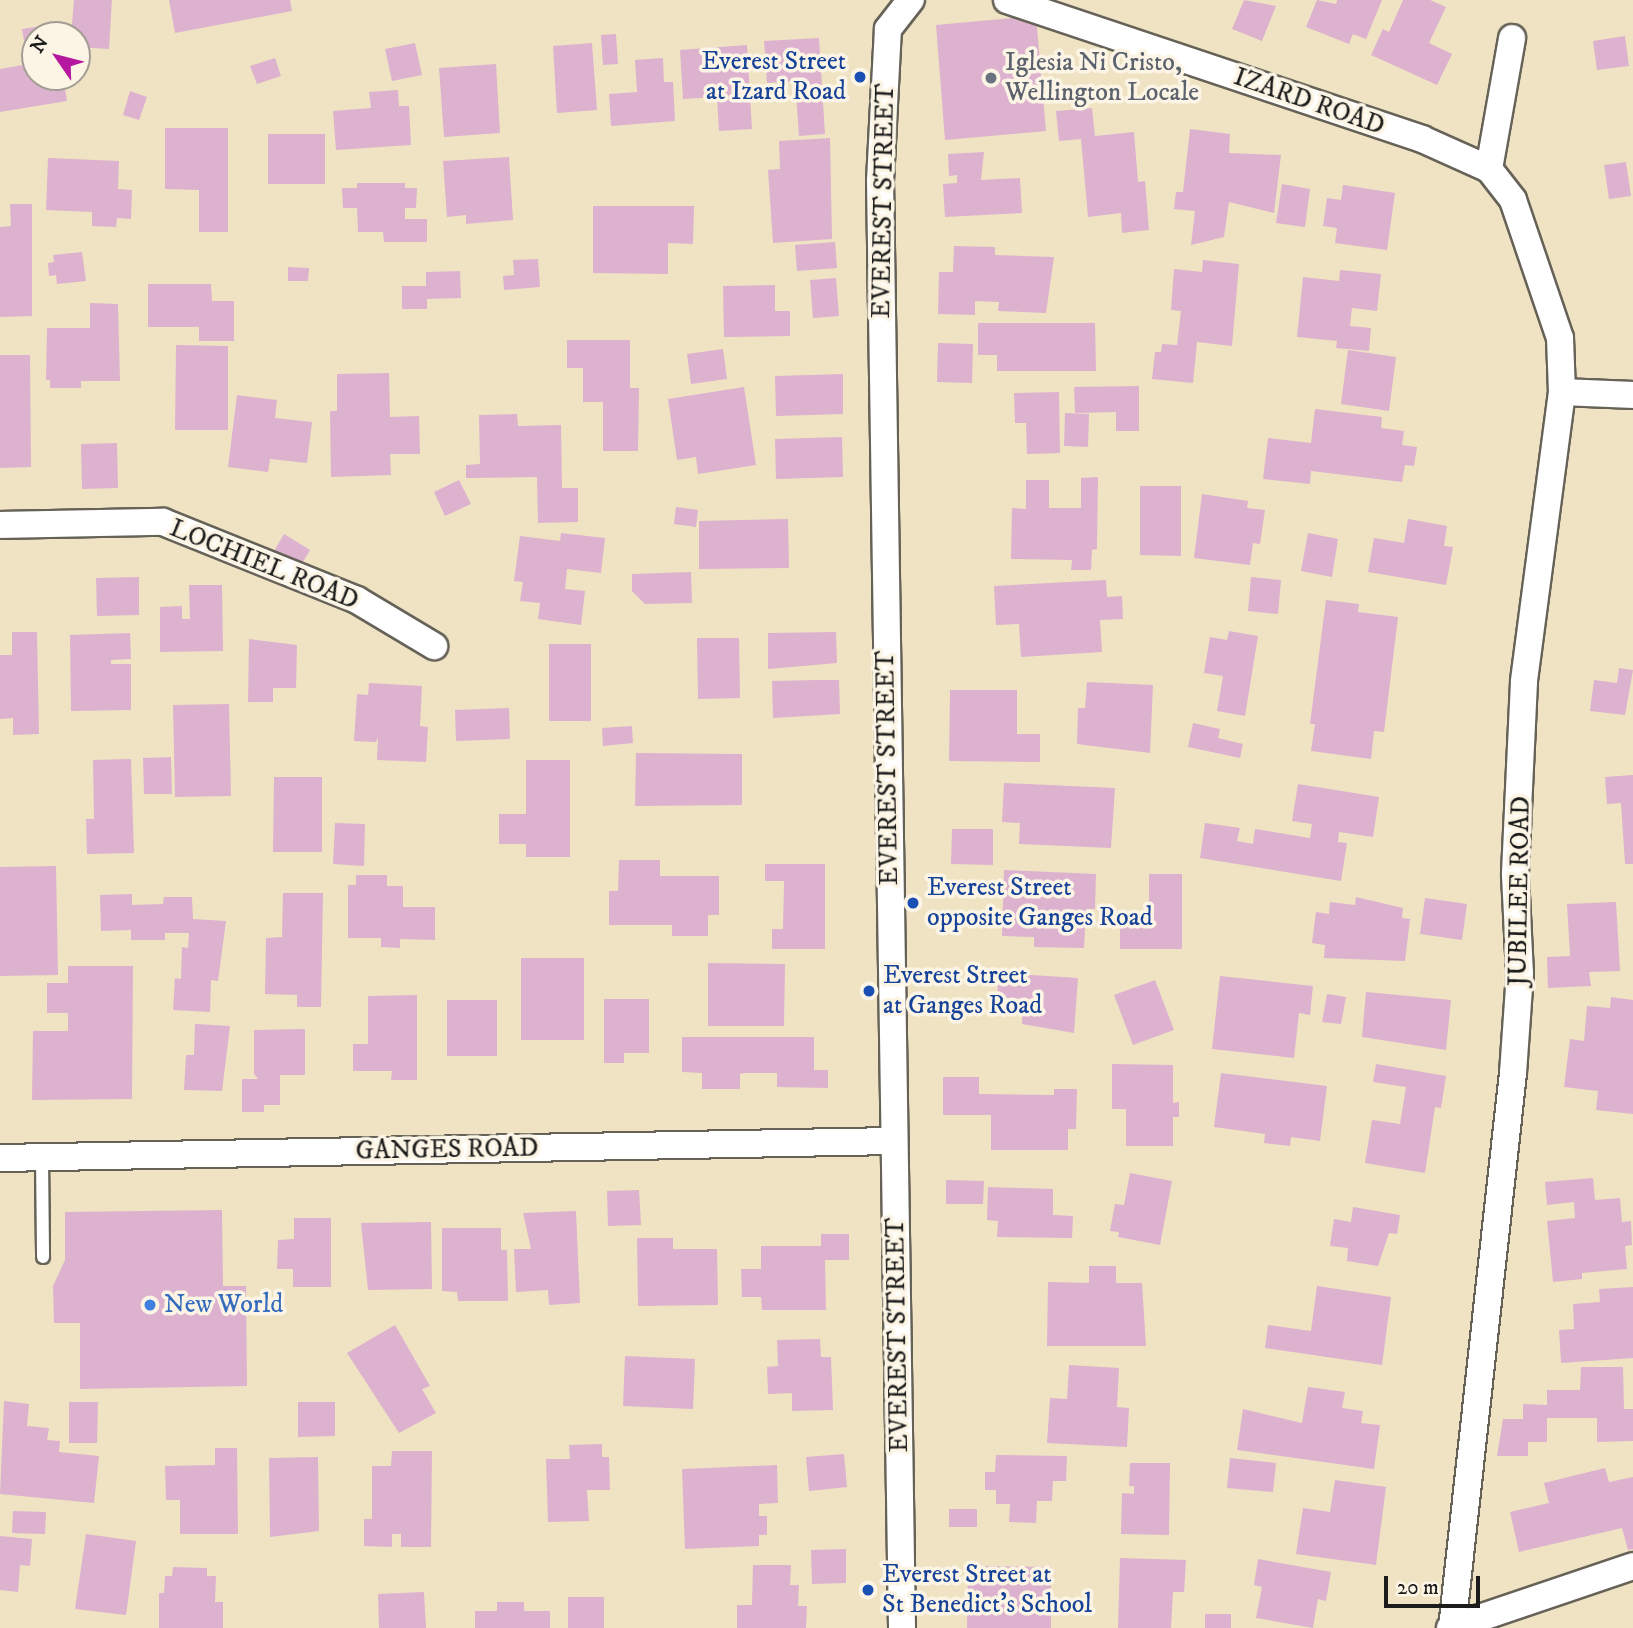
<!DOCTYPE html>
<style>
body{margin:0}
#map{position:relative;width:1633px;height:1628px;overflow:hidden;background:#efe3c4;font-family:"IM FELL DW Pica",serif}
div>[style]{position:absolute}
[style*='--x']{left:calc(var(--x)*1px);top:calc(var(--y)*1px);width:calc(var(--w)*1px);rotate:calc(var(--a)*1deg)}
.building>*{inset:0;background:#ddb2ce}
.roads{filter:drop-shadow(2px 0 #666257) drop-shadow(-2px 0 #666257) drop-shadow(0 2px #666257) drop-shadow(0 -2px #666257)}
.service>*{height:12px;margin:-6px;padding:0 6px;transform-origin:6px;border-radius:6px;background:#fff}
.minor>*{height:26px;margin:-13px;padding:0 13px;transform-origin:13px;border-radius:13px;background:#fff}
.dots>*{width:19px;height:19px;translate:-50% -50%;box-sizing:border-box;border:4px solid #fcf5e5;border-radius:50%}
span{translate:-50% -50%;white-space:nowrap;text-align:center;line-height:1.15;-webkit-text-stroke:7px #fcf5e5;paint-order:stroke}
.transit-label{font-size:26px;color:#164399}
.right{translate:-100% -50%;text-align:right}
.left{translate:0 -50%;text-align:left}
.worship-label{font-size:26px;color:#5b616d}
.street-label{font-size:26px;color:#1c1c1c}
.shop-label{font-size:26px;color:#366cbe}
.north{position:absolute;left:21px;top:21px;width:70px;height:70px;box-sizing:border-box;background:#fcf5e5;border:2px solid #a29e95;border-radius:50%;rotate:305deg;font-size:19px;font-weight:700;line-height:28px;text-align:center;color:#1c1c1c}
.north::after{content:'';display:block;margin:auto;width:24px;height:32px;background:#b5179e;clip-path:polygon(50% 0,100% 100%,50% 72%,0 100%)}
.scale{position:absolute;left:1384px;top:1576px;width:96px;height:32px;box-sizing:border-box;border:4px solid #1c1c1c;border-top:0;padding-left:9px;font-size:21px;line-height:24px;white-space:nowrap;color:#1c1c1c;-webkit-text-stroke:5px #fcf5e5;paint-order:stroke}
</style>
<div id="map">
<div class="building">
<i style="clip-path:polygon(74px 0,112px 0,109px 49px,77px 47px,77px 35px,71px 35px)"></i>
<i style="clip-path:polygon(169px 0,290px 0,292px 11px,175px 33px)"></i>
<i style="clip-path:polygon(1244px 0,1276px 6px,1262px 41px,1232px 29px)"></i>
<i style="clip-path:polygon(1317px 0,1336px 4px,1337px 0,1382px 0,1366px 39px,1353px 34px,1349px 44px,1306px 27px)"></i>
<i style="clip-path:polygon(1403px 0,1430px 0,1446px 7px,1429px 43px,1452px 54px,1437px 85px,1371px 55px,1383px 29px,1389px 32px)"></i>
<i style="clip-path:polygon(1036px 16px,1046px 131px,945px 140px,936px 25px)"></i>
<i style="clip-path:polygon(54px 24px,56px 35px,35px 35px,35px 77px,63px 77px,67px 101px,0 112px,0 69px,28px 64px,22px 29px)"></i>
<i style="clip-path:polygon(616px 34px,618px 64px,603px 65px,601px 35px)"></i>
<i style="clip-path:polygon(1625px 36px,1629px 66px,1597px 70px,1593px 41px)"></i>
<i style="clip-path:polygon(819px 38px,825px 134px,799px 136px,795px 81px,767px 83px,764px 41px)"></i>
<i style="clip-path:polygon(415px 43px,422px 75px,392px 81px,385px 49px)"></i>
<i style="clip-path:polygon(592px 43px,597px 110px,557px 113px,553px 46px)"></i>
<i style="clip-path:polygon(747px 45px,752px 129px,719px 131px,717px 97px,683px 99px,680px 50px)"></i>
<i style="clip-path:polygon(275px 58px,281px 76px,257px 84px,250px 66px)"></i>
<i style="clip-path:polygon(663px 58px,664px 82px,673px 82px,675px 121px,611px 126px,609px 94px,637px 92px,635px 60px)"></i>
<i style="clip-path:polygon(496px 64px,500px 133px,444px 137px,439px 68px)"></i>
<i style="clip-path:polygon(398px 90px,399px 106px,409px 106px,411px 145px,336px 150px,333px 111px,371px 108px,369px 92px)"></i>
<i style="clip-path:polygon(130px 91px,147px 97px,139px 120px,123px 115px)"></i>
<i style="clip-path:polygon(1092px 108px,1095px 136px,1134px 132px,1138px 182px,1145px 181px,1149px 230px,1122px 233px,1121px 213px,1088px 217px,1081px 139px,1059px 141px,1056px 111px)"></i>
<i style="clip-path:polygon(165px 128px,228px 128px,228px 232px,199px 232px,199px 190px,165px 189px)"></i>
<i style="clip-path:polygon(1190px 129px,1230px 134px,1229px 153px,1281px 155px,1274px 213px,1229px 202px,1224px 237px,1191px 245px,1195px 211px,1174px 209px,1176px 192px,1183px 192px)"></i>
<i style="clip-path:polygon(268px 134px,325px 134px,325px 184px,268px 184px)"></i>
<i style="clip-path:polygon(830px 138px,832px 239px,773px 243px,768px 170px,780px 169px,779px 141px)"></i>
<i style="clip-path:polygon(984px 152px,981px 180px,1020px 178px,1022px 213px,945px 217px,943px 184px,957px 183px,957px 175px,949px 176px,948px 154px)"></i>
<i style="clip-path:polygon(509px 157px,513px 220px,466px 224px,466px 215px,447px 217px,443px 161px)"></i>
<i style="clip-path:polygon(48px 158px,119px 161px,118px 189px,132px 190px,131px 219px,117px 218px,116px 227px,92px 226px,92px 212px,46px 210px)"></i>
<i style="clip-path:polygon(1626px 162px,1631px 196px,1609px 199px,1604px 165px)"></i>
<i style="clip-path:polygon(357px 183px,405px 183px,405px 188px,417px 188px,416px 208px,405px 208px,405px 219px,427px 219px,427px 242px,384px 242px,383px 232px,358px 232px,357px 208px,343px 208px,342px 188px,357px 188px)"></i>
<i style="clip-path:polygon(1282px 184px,1310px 189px,1305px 227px,1276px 223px)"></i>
<i style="clip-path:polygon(1343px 185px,1395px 193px,1387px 250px,1335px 243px,1337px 228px,1323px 226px,1327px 198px,1341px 200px)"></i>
<i style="clip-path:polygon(10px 204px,32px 204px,32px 316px,0 317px,0 227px,11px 226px)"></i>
<i style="clip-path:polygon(593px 206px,694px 206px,693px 244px,668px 243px,668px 274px,593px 273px)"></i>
<i style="clip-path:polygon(835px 242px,837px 268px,797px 271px,795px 245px)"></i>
<i style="clip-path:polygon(954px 246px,995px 247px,995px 255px,1054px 257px,1046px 313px,998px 311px,999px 302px,975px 301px,975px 315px,938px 314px,939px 272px,953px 272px)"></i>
<i style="clip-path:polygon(82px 252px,86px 281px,57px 284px,56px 275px,49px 276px,48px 263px,54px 262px,53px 255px)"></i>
<i style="clip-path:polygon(538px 259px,540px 287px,504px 290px,503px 276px,514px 275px,513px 260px)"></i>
<i style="clip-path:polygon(1203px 260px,1239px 264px,1232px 346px,1197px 342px,1193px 383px,1152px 379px,1155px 352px,1161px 352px,1162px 344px,1177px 345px,1181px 311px,1171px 310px,1174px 269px,1202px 272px)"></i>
<i style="clip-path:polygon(288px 267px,309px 268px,308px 281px,288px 281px)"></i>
<i style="clip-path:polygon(1340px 270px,1381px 274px,1377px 311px,1352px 308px,1350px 326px,1371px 328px,1369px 351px,1336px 348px,1337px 341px,1297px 337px,1303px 277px,1339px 281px)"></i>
<i style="clip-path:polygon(460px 271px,461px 298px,427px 299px,427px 309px,402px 309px,402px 286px,426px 286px,426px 272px)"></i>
<i style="clip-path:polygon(836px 278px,839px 316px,813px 318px,810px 280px)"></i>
<i style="clip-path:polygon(148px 284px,211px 284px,212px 301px,234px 301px,234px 341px,199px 341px,199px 327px,148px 327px)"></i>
<i style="clip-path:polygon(775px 285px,775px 311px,790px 311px,790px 336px,724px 337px,723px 286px)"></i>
<i style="clip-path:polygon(90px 303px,118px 304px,120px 381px,81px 381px,81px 388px,50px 388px,50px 380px,46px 380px,47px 328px,90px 328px)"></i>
<i style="clip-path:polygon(978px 323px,1095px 323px,1096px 371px,997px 371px,997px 355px,978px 355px)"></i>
<i style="clip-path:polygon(567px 340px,630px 340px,630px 388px,639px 388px,638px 451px,603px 451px,603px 402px,583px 402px,583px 368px,567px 368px)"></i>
<i style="clip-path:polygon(938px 343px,973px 344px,972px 383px,937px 382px)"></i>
<i style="clip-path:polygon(176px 345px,228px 346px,228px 430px,175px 430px)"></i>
<i style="clip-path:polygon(723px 349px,727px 379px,691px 384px,687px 354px)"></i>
<i style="clip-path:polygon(1348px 350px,1396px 357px,1389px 411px,1341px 404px)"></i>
<i style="clip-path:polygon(0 355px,30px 355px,31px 467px,0 468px)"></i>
<i style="clip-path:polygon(389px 373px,390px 417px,419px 416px,420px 454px,390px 454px,391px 475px,331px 477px,330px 411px,337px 411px,337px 374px)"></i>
<i style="clip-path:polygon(843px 374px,843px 414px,776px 416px,775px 376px)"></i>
<i style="clip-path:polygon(1139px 386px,1139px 431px,1116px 431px,1116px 412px,1075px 413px,1074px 387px)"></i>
<i style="clip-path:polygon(744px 387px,756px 465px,698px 474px,696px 457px,677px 460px,668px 399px)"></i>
<i style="clip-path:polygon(1059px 392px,1060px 453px,1027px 454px,1026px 423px,1015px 423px,1014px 393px)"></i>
<i style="clip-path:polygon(237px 395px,277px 400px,275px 418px,312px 422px,307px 463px,270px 459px,268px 472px,228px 467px)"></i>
<i style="clip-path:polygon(1315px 409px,1382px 417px,1381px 428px,1404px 431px,1402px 445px,1417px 447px,1414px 466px,1405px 465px,1402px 482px,1311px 471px,1310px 484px,1263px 479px,1268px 438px,1311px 443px)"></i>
<i style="clip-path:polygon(1065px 413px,1089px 414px,1088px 447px,1064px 446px)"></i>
<i style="clip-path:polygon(517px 414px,518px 426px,561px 425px,562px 488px,578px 488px,578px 522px,538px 523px,537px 477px,466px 478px,466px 465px,480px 464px,479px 415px)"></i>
<i style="clip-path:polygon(842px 437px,843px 477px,776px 479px,775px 439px)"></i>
<i style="clip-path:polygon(117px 443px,118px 488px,82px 489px,81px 444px)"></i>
<i style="clip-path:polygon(1098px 477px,1097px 549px,1092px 550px,1091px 570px,1071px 570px,1072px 560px,1011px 559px,1012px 508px,1026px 509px,1026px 480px,1049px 480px,1049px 508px,1081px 508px,1081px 478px)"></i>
<i style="clip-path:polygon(459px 480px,471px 504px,445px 516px,434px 492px)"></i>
<i style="clip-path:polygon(1140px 486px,1181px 486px,1181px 556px,1140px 555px)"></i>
<i style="clip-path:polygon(1202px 494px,1248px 501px,1247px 508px,1265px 510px,1260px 544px,1253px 543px,1250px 565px,1194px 558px)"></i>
<i style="clip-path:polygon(676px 507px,698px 510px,696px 527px,674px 524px)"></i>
<i style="clip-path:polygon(788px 519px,789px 568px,699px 569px,699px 521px)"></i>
<i style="clip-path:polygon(1408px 519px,1447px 526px,1444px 546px,1453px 547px,1446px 585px,1368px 572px,1374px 538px,1404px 543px)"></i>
<i style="clip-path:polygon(561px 533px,605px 538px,601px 573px,567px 569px,565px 589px,585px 591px,581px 625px,538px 619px,540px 603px,520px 601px,523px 582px,514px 581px,520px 536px,560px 541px)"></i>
<i style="clip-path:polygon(1308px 533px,1338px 539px,1332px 577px,1301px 571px)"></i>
<i style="clip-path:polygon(284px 534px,310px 550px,300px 567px,274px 551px)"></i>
<i style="clip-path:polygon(691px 572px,692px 603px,645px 604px,632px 591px,632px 574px)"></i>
<i style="clip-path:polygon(139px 577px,139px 615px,97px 616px,96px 578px)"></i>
<i style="clip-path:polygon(1251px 577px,1281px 580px,1278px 614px,1248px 611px)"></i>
<i style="clip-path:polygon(1106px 580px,1107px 597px,1122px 596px,1123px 619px,1100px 620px,1102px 652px,1021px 657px,1019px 624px,996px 625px,994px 586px)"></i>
<i style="clip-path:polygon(189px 585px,222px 585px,223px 651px,160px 652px,160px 607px,182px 606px,182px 619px,190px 619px)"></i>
<i style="clip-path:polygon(1326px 600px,1359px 604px,1358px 612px,1398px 617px,1384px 732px,1374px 731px,1371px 759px,1311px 751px,1315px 724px,1310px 724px)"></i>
<i style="clip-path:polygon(1229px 631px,1258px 636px,1245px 716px,1217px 711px,1223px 676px,1204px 673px,1210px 637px,1227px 640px)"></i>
<i style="clip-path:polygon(12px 632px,37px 632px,39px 734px,13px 735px,13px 718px,0 719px,0 655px,12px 655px)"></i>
<i style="clip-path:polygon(836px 632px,837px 663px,768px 669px,768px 633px)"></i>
<i style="clip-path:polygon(130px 633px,131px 659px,111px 660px,111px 664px,131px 664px,131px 710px,71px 711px,70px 635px)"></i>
<i style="clip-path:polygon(697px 638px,739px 638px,740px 698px,698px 699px)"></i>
<i style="clip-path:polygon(249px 639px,297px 645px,296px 688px,273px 688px,273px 702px,248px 702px)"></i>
<i style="clip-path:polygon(549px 644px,591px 644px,591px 721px,549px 721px)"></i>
<i style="clip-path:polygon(1619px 668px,1633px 670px,1625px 715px,1590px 711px,1594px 680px,1617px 683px)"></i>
<i style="clip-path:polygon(816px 680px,839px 680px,840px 714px,773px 718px,772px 681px)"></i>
<i style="clip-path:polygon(1087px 682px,1153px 685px,1150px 753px,1077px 744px,1078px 708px,1085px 708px)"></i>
<i style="clip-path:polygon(369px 683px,422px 686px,420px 726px,428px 727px,426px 762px,377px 760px,378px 737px,376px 742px,354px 741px,357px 694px,368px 695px)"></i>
<i style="clip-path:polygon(950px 690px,1017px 690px,1017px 734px,1040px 734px,1040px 762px,949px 761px)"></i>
<i style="clip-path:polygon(229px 704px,231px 796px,175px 797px,173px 705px)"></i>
<i style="clip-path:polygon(509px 708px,510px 739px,456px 741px,455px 710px)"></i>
<i style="clip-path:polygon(1193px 723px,1220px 729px,1218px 738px,1243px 744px,1240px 758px,1188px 747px)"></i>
<i style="clip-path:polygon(632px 726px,633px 743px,603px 746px,602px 728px)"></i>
<i style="clip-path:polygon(636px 753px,742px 754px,742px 805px,635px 806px)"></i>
<i style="clip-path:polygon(171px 757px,172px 794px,144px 794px,143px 758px)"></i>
<i style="clip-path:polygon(131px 759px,134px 853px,87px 854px,86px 819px,94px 819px,93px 760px)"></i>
<i style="clip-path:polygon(526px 760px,570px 760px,570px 857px,526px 857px,526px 844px,499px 844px,499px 814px,526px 814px)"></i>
<i style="clip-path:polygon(1633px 775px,1633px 864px,1625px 864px,1621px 803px,1607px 804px,1605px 777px)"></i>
<i style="clip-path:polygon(274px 777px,322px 777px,322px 852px,273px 852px)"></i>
<i style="clip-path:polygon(1004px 783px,1115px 788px,1111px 848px,1019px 844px,1020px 823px,1002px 822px)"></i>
<i style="clip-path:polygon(1298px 784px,1379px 797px,1373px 837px,1339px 832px,1338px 842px,1347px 843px,1341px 881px,1200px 858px,1205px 823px,1240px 828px,1237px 841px,1253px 844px,1255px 829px,1310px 838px,1312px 824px,1292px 821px)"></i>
<i style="clip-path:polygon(335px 823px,365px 824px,364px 866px,333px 864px)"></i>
<i style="clip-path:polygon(952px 829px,993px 829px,993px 865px,951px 864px)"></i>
<i style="clip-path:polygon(619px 860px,660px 860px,660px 876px,719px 876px,719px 915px,708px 915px,708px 936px,672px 936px,672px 925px,609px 925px,609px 891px,618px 891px)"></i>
<i style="clip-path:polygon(765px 864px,825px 864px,825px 949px,772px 949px,772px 929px,783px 929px,784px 881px,765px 881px)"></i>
<i style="clip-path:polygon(56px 866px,58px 975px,0 976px,0 867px)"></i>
<i style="clip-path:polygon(1004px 870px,1096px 874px,1095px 909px,1086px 909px,1084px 948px,1034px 947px,1034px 937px,1002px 936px)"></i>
<i style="clip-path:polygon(1149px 874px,1182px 874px,1182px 949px,1120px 949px,1120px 915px,1149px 915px)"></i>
<i style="clip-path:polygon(356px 875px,387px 875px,387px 886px,403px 886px,403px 907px,435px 907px,435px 940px,400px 939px,400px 948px,381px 947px,381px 938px,348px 938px,348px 885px,356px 885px)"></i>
<i style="clip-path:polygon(283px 893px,323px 893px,321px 1007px,297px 1007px,297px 995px,265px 994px,266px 938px,282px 937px)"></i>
<i style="clip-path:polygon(132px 894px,132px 905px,163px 904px,164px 897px,192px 897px,193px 919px,226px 921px,218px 981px,211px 980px,210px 1012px,173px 1010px,175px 978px,181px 979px,182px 947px,188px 948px,189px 933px,165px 933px,165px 940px,131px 940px,131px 930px,101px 931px,100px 895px)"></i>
<i style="clip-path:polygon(1356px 897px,1403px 908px,1402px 918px,1410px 919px,1405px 961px,1324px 958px,1325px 945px,1312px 943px,1316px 912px,1329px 914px,1330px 902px,1355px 905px)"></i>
<i style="clip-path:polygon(1425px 898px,1467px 904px,1462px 940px,1420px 934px)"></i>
<i style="clip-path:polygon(1616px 902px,1620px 971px,1589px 972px,1591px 986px,1548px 988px,1547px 957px,1570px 956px,1567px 904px)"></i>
<i style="clip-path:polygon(521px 958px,584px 958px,584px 1040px,521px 1040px)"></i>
<i style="clip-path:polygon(708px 963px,785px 964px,784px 1026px,708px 1026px)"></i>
<i style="clip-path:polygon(68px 966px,133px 966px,132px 1099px,32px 1100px,33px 1031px,68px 1031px,68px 1013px,47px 1013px,47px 983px,68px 983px)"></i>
<i style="clip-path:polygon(999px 973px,1078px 978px,1074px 1033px,1022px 1024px,1023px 999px,997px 997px)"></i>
<i style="clip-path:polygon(1220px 976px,1313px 986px,1310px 1015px,1299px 1013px,1294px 1058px,1212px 1049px)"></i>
<i style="clip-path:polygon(1155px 980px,1174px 1030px,1133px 1045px,1114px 995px)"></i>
<i style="clip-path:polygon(1366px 992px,1451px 1000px,1446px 1050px,1362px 1037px)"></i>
<i style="clip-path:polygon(1327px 994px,1346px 997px,1341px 1024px,1322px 1022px)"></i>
<i style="clip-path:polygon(417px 995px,417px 1080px,391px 1080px,392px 1071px,353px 1071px,353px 1044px,368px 1044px,368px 996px)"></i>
<i style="clip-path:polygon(1611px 997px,1633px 1000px,1633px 1114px,1596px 1110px,1598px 1091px,1564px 1087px,1570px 1039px,1584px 1041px,1587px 1006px,1610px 1008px)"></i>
<i style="clip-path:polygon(604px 999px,649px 999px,649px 1053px,624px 1053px,624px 1063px,604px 1063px)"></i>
<i style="clip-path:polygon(447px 1000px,497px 1000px,497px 1056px,447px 1056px)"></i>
<i style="clip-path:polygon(195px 1024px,230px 1026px,222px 1091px,184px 1090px,186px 1055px,194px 1055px)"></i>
<i style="clip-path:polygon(305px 1029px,305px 1075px,280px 1075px,280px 1105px,264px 1105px,264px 1112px,242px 1112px,242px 1079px,258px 1079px,254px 1074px,254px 1030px)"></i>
<i style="clip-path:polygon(682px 1037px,814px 1037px,814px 1070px,828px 1070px,828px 1088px,777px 1087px,777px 1073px,745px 1073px,740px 1074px,740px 1089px,702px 1089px,702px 1073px,682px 1072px)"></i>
<i style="clip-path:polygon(1112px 1064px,1173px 1065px,1173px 1103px,1179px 1102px,1179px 1117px,1173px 1117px,1173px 1146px,1126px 1146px,1126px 1109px,1112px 1109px)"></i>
<i style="clip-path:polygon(1376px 1064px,1446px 1076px,1441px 1108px,1435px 1107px,1425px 1173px,1365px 1163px,1372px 1120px,1400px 1124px,1406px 1087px,1373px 1082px)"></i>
<i style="clip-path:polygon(1221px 1073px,1327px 1086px,1320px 1141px,1291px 1137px,1290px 1146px,1264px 1143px,1265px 1134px,1214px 1127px)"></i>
<i style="clip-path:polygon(943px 1077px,979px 1077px,979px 1094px,1054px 1095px,1054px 1089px,1077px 1089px,1076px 1129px,1068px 1129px,1068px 1150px,991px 1150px,991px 1115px,943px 1115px)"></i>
<i style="clip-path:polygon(1130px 1173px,1172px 1181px,1160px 1245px,1118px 1237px,1119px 1232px,1110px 1231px,1115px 1204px,1124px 1205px)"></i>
<i style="clip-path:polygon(1593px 1178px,1595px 1200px,1620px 1198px,1622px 1222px,1631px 1221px,1632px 1245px,1625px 1246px,1627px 1269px,1582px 1273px,1582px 1279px,1553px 1282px,1547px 1221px,1575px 1218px,1574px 1202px,1547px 1205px,1545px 1182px)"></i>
<i style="clip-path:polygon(946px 1180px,984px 1181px,983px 1204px,946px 1204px)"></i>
<i style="clip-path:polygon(988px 1187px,1053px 1189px,1053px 1215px,1073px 1216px,1072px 1238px,997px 1237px,998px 1221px,987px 1220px)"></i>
<i style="clip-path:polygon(639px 1190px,641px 1225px,608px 1226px,607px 1191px)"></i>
<i style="clip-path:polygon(1353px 1207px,1400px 1215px,1397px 1234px,1389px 1233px,1378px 1266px,1347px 1261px,1348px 1248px,1330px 1246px,1334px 1219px,1351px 1222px)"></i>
<i style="clip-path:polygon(222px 1210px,223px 1286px,246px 1286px,247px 1386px,80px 1389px,80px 1323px,54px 1323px,53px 1286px,65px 1260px,65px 1212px)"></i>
<i style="clip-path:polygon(576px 1211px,580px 1303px,549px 1305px,548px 1290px,516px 1292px,514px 1249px,531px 1249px,523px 1213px)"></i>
<i style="clip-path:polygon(294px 1218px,331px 1218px,331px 1287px,293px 1287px,293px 1269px,277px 1269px,278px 1240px,294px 1239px)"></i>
<i style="clip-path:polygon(431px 1222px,432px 1289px,368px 1290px,361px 1223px)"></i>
<i style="clip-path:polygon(442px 1228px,501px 1228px,501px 1250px,507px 1250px,508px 1301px,458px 1301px,457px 1292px,442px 1291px)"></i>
<i style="clip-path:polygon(821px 1234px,849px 1234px,849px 1260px,825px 1260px,826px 1310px,762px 1310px,761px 1297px,742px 1297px,741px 1269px,761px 1269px,761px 1246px,821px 1246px)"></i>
<i style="clip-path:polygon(637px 1238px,673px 1238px,673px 1249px,717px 1249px,718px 1305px,638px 1306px)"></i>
<i style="clip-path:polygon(1089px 1266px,1116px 1266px,1116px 1283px,1142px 1283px,1146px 1346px,1047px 1346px,1048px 1282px,1089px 1283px)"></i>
<i style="clip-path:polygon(1317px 1286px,1391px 1297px,1382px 1365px,1265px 1348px,1268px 1325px,1311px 1331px)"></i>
<i style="clip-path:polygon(1633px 1287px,1633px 1358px,1561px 1363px,1559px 1330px,1574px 1329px,1573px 1304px,1600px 1302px,1599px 1289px)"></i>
<i style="clip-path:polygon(395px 1325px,430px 1386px,422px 1389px,436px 1413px,399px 1433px,347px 1353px)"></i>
<i style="clip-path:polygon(820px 1339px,821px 1357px,831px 1357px,833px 1410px,792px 1411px,792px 1393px,768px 1394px,767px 1367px,778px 1366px,777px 1340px)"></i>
<i style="clip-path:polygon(625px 1356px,695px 1359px,693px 1409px,623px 1406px)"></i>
<i style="clip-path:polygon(1069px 1365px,1119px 1368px,1117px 1407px,1129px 1408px,1127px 1447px,1047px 1443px,1050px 1398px,1067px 1399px)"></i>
<i style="clip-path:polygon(1581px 1367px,1623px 1367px,1624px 1409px,1633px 1409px,1633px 1441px,1597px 1442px,1597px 1418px,1547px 1418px,1547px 1442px,1528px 1442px,1528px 1456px,1497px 1456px,1503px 1419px,1523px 1419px,1523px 1404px,1547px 1405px,1547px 1390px,1580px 1390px)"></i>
<i style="clip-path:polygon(1308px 1387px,1345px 1392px,1342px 1408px,1363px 1411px,1361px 1423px,1380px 1425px,1374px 1469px,1237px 1450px,1243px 1409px,1302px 1423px)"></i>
<i style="clip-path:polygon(4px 1401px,29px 1404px,27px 1426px,49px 1428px,47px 1440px,60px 1441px,59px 1452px,99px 1456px,94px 1503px,0 1494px)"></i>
<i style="clip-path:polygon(69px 1402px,98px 1402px,97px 1443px,69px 1443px)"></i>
<i style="clip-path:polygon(298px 1402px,335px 1402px,335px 1436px,298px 1437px)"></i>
<i style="clip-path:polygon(602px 1444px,602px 1457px,609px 1457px,610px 1490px,587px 1490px,589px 1521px,548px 1522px,546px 1459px,570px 1459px,569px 1445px)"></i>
<i style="clip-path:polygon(215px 1448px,237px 1448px,238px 1534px,180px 1534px,180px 1500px,166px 1500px,165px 1466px,215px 1465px)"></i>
<i style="clip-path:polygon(392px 1451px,432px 1451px,431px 1547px,401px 1547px,401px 1534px,392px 1534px,392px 1547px,364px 1546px,364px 1519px,372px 1519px,372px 1466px,391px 1466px)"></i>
<i style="clip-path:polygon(844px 1454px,847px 1487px,809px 1491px,806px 1457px)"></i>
<i style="clip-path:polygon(996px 1455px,1067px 1456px,1066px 1481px,1053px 1481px,1052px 1501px,1037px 1501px,1036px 1523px,1009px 1522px,1010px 1504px,996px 1504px,996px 1490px,985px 1490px,985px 1472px,995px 1472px)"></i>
<i style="clip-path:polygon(318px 1457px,319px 1531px,270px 1537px,269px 1458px)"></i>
<i style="clip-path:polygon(1230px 1458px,1276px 1463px,1273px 1492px,1227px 1488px)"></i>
<i style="clip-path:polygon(1130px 1463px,1170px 1463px,1169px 1535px,1121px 1534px,1122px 1493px,1134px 1494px,1134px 1486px,1129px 1486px)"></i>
<i style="clip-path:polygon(777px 1465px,778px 1503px,759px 1504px,759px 1516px,767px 1516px,767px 1535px,759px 1535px,759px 1546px,685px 1549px,682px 1469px)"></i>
<i style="clip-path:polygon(1605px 1468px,1609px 1482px,1633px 1477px,1633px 1549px,1628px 1550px,1622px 1528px,1519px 1552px,1510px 1512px,1549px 1503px,1544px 1483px)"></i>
<i style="clip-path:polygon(1335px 1480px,1386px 1487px,1376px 1565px,1296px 1554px,1303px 1508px,1330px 1512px)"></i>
<i style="clip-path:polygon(949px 1509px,977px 1509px,977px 1527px,949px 1527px)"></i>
<i style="clip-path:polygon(13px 1511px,46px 1512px,45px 1534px,12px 1533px)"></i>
<i style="clip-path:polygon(86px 1534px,136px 1541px,126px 1615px,75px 1609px)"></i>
<i style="clip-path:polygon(0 1536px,32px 1539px,30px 1566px,20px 1565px,18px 1592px,0 1590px)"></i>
<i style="clip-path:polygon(846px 1549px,846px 1583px,812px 1584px,811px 1550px)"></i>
<i style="clip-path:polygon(1120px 1558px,1186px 1560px,1184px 1592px,1173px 1592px,1171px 1628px,1118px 1628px)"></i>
<i style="clip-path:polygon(1258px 1559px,1331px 1572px,1326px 1601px,1318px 1599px,1313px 1628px,1256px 1618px,1262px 1587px,1254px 1585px)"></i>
<i style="clip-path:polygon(753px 1565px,791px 1565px,790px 1585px,799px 1585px,798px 1606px,807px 1606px,806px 1628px,737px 1628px,737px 1605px,752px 1605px)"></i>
<i style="clip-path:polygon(968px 1566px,1051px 1567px,1051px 1628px,967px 1628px)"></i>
<i style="clip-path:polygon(173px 1567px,207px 1568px,207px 1576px,216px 1576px,215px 1602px,223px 1602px,223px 1628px,159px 1628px,159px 1593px,164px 1593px,165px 1576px,172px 1576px)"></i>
<i style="clip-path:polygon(424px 1592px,426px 1628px,379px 1628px,378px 1594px)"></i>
<i style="clip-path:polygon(568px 1597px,604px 1597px,604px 1628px,568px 1628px)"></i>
<i style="clip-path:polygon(497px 1602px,524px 1602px,524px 1611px,550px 1611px,550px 1628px,475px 1628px,475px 1611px,497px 1611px)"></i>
<i style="clip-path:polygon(1205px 1614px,1231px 1614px,1231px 1628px,1205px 1628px)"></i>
</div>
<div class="roads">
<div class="service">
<i style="--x:42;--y:1157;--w:100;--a:89.4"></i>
</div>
<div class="minor">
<i style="--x:1007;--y:0;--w:438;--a:18.5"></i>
<i style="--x:1422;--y:139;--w:73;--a:24.1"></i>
<i style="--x:1489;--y:169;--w:39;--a:52"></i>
<i style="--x:1513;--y:200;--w:146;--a:71.2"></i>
<i style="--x:1560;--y:338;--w:54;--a:87.9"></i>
<i style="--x:1562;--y:392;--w:292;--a:97.5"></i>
<i style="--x:1524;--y:682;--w:193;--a:92.7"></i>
<i style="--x:1515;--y:875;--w:98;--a:87.1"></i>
<i style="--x:1520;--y:973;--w:100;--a:94"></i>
<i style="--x:1513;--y:1073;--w:558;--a:96.27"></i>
<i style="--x:1489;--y:169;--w:133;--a:-80"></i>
<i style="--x:1562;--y:392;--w:71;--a:2.4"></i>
<i style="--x:0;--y:525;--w:163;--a:-1.1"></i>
<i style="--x:163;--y:522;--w:209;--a:21.9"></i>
<i style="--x:357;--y:600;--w:90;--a:30.9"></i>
<i style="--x:0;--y:1158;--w:893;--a:-1.09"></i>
<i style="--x:902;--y:1628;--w:1447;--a:-90.87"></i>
<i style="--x:880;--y:181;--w:152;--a:-87"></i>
<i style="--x:888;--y:29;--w:37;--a:-52"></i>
<i style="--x:1450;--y:1628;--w:193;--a:-18.7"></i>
</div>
</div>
<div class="dots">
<i style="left:860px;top:77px;background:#1a4fb4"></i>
<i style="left:991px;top:78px;background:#6b7280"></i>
<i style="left:913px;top:903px;background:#1a4fb4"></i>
<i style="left:869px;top:991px;background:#1a4fb4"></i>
<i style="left:150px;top:1305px;background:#3f7fe0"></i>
<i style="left:868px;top:1590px;background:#1a4fb4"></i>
</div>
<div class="transit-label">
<span class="right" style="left:846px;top:77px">Everest Street<br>at Izard Road</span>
<span class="left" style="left:927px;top:903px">Everest Street<br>opposite Ganges Road</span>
<span class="left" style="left:883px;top:991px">Everest Street<br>at Ganges Road</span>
<span class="left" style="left:882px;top:1590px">Everest Street at<br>St Benedict's School</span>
</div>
<div class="worship-label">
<span class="left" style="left:1005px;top:78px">Iglesia Ni Cristo,<br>Wellington Locale</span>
</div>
<div class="street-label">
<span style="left:1309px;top:102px;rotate:19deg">IZARD ROAD</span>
<span style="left:884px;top:201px;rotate:-89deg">EVEREST STREET</span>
<span style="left:264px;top:565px;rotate:22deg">LOCHIEL ROAD</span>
<span style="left:888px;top:768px;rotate:-91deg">EVEREST STREET</span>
<span style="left:1520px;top:891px;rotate:-89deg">JUBILEE ROAD</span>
<span style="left:447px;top:1150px;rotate:-1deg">GANGES ROAD</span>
<span style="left:898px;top:1335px;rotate:-91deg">EVEREST STREET</span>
</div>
<div class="shop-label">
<span class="left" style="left:164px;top:1305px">New World</span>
</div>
<div class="north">N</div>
<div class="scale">20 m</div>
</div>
